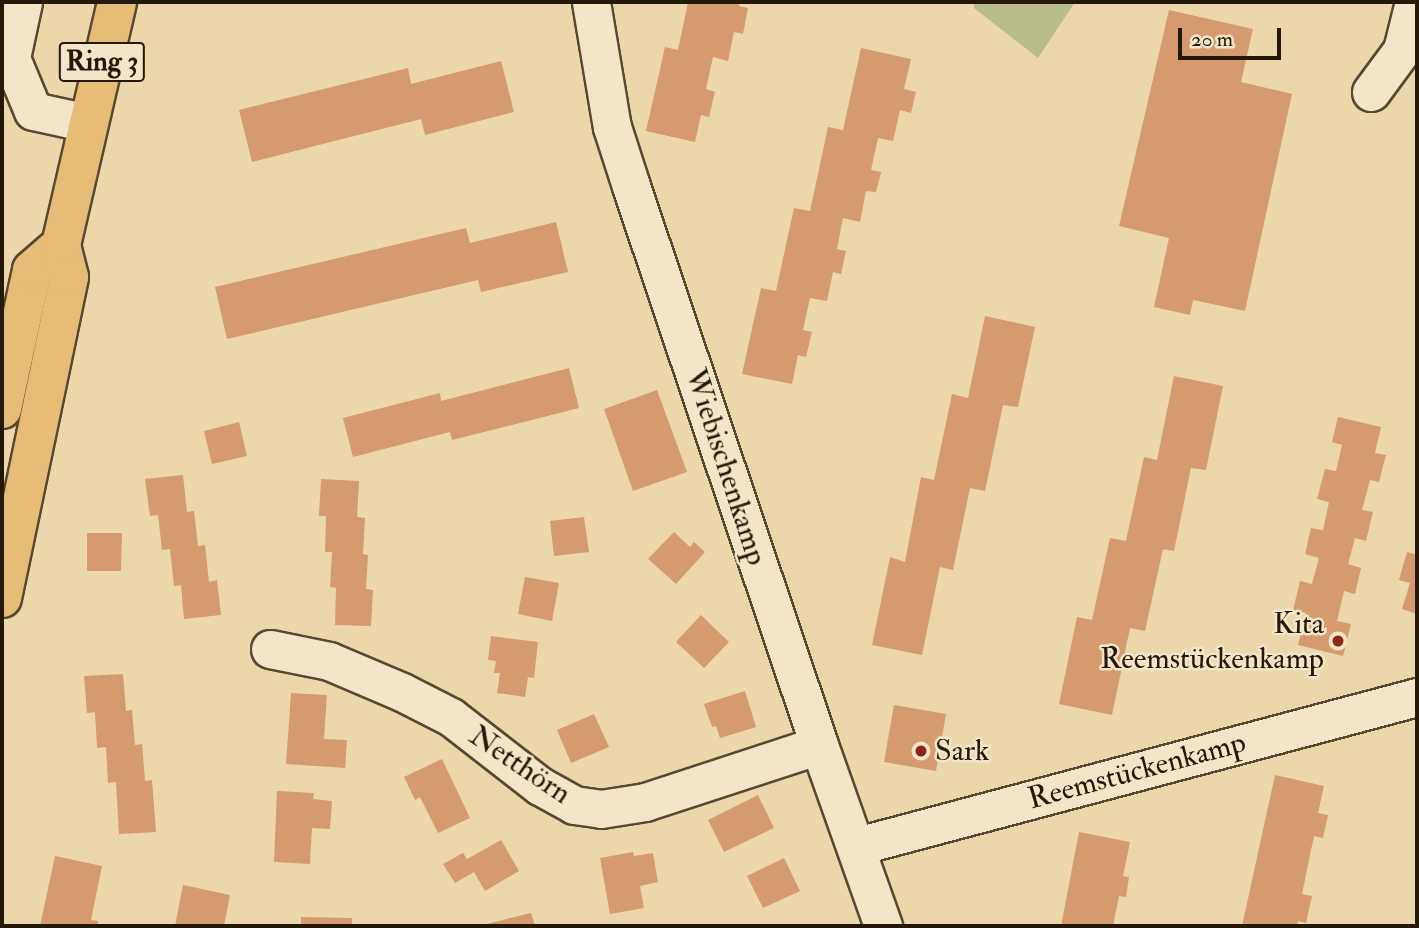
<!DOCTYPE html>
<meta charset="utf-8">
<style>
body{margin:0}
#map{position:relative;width:1419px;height:928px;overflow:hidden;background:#ecd7ab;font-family:"IM FELL Double Pica",serif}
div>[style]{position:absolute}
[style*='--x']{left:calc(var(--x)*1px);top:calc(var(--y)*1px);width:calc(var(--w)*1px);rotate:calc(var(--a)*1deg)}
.green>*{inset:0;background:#b9be88}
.building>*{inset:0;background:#d59a6d}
.roads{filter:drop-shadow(2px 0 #564831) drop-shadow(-2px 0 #564831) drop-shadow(0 2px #564831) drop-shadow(0 -2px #564831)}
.minor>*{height:37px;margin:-18.5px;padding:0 18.5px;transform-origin:18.5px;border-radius:18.5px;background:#f3e5c8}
.major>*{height:38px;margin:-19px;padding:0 19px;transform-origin:19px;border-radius:19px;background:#e6bc76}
.dots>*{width:19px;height:19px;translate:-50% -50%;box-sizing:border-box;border:4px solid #f3e5c8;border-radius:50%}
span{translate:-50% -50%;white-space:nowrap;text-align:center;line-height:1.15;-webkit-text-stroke:5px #f3e5c8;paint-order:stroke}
.shield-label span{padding:2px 5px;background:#f3e5c8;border:2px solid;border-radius:5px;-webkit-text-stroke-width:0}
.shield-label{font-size:28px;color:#241908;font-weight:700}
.street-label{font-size:30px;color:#241908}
.poi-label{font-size:30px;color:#241908}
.right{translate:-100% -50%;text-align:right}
.left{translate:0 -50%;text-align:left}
.frame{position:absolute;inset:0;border:4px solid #241908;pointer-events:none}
.scale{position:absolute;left:1178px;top:28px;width:103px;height:32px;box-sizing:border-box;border:4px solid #241908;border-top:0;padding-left:9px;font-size:21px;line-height:24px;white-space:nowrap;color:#241908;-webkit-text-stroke:5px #f3e5c8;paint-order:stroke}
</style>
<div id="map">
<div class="green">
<i style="clip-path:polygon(974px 2px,1075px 2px,1038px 58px,974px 8px)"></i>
</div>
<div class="building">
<i style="clip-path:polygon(688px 2px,740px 2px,739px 6px,748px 8px,743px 34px,734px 32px,728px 61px,713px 57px,706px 89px,715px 92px,709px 117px,701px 115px,695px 142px,646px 131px,665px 47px,678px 50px)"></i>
<i style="clip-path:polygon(1169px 10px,1253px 29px,1241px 82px,1292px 94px,1245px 311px,1193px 300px,1190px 315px,1154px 307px,1169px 238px,1119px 226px)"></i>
<i style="clip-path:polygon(861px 48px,911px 59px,904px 89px,916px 92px,911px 113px,900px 110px,893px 141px,878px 138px,871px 170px,881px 172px,876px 192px,866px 191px,860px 222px,843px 218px,837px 249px,846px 251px,841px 274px,833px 272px,827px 301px,810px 298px,803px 330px,812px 332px,806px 357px,798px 355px,792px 384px,742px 374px,761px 288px,776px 291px,794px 208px,810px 211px,828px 127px,843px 130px)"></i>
<i style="clip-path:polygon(501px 61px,514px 112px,425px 135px,421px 119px,252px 162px,239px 110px,408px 68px,411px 84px)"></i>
<i style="clip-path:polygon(556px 222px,568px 272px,481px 292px,478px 280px,227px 339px,215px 287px,466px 228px,470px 243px)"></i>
<i style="clip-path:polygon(985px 316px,1035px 327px,1018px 407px,1003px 405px,985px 491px,970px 488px,953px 570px,940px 567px,922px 655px,872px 645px,890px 557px,905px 562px,921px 477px,934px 480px,952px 394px,968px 398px)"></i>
<i style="clip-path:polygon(569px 368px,579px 408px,452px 440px,450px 432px,353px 457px,343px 418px,440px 393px,441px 401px)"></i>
<i style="clip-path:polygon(1174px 376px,1223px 386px,1206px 470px,1191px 468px,1174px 551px,1163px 549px,1145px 631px,1130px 628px,1112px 715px,1059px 704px,1077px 617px,1092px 620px,1110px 538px,1126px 541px,1144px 457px,1157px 460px)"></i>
<i style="clip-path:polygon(657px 390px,687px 472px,633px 491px,604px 409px)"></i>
<i style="clip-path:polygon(1338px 417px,1381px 427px,1375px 453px,1386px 455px,1379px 482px,1370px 480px,1362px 510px,1373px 512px,1366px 541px,1355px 538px,1348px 564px,1361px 568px,1355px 594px,1344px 591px,1337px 621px,1351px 624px,1343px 656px,1298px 645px,1306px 613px,1293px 610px,1300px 581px,1312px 584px,1319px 558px,1305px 554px,1311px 528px,1323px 530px,1329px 502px,1317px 499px,1325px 469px,1336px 471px,1342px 445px,1332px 442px)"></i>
<i style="clip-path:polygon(239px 422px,247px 456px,212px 464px,204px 431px)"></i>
<i style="clip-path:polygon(183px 475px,187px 512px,194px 511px,198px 546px,205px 545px,209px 582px,217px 580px,221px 615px,184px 619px,181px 585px,174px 586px,170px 549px,162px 550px,158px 515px,150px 516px,145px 479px)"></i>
<i style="clip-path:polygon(321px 479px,359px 481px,357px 517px,365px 518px,363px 554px,368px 555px,366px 589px,373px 590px,371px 626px,335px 625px,336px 588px,330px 587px,332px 552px,325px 552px,326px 516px,319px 516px)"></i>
<i style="clip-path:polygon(584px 517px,589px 552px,554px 556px,550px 521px)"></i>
<i style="clip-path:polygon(674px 532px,690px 547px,694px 542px,705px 552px,676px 584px,648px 559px)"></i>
<i style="clip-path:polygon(87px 533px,122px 533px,121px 571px,87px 571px)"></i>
<i style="clip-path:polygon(1407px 552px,1417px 555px,1417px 614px,1402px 609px,1410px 583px,1399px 580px)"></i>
<i style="clip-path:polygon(525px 577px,559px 583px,552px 621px,518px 614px)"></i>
<i style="clip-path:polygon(701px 615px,729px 642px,704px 668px,676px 642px)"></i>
<i style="clip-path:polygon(491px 636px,538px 642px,534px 678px,528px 677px,525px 697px,497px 693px,500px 673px,494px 673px,496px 661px,488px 660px)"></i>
<i style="clip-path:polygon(123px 674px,126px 711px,132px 710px,135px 745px,142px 744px,145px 781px,152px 780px,156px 832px,119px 834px,116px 782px,108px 783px,106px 747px,97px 748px,95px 712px,87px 713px,84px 676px)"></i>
<i style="clip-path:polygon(745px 691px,756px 727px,720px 738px,716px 726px,712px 727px,704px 704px)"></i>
<i style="clip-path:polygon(291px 693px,327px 695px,324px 739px,347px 740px,345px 768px,286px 764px)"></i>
<i style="clip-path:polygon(894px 705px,946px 714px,936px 771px,884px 762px)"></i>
<i style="clip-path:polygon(594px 714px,609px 747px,571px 763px,557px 730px)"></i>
<i style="clip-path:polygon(442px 759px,470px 818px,438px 833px,420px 797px,415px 800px,404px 777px)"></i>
<i style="clip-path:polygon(1275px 775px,1324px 786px,1318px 813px,1328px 815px,1323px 838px,1314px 836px,1302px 894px,1312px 896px,1306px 923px,1298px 921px,1297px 926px,1242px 926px)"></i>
<i style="clip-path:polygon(277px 791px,314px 793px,313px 799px,332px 801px,330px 829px,312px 828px,310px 864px,274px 862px)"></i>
<i style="clip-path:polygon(758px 795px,774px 828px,724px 852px,708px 820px)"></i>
<i style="clip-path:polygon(1079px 832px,1130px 842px,1123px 876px,1129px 877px,1126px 897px,1119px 896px,1113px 926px,1061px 926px)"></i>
<i style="clip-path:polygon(501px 840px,519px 871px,485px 891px,474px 872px,455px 883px,443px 864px,463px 853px,467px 859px)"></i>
<i style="clip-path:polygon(633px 852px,634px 856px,653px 853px,658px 882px,640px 886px,644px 908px,610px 914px,600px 858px)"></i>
<i style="clip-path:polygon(55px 856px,102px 866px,91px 920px,98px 921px,97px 926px,40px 926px)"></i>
<i style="clip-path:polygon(784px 858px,800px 891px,763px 908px,747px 876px)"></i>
<i style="clip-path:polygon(183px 885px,230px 895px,224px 926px,175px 926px)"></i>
<i style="clip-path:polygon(531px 913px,535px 926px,483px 926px,483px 925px)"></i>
<i style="clip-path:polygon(301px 917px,352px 918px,352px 926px,301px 926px)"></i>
</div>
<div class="roads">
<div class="minor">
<i style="--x:23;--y:2;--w:57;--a:102.1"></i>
<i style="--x:11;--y:58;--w:57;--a:67.5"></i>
<i style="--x:33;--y:111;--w:56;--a:12.3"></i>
<i style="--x:591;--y:2;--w:127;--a:80.5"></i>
<i style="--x:612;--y:127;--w:62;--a:72.1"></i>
<i style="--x:631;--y:186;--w:590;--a:71.41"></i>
<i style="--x:819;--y:745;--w:192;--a:70.5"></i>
<i style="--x:1371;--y:92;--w:52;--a:-53.6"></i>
<i style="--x:1402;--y:50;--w:49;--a:-76"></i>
<i style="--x:270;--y:649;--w:60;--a:11.5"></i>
<i style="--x:329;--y:661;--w:79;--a:23"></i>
<i style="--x:402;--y:692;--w:55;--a:27"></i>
<i style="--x:451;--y:717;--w:113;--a:37.8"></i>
<i style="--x:540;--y:786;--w:39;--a:29"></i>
<i style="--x:574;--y:805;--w:27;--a:8"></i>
<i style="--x:601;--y:809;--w:45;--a:-9"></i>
<i style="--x:645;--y:802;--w:183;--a:-18.1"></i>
<i style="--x:857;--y:846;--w:579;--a:-14.9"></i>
</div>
<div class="major">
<i style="--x:2;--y:409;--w:142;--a:-77.8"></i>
<i style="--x:32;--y:270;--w:38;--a:-41"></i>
<i style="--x:2;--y:598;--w:328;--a:-78.2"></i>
<i style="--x:69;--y:277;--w:33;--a:-104"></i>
<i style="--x:61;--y:245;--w:249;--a:-77"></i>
</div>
</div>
<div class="dots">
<i style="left:1338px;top:641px;background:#8f2418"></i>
<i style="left:921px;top:751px;background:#8f2418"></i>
</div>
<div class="shield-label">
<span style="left:102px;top:62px">Ring 3</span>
</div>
<div class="street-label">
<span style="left:726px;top:467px;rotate:72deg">Wiebischenkamp</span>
<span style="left:520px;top:765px;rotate:34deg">Netthörn</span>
<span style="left:1137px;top:771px;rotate:-15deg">Reemstückenkamp</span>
</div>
<div class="poi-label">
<span class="right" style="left:1324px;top:641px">Kita<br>Reemstückenkamp</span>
<span class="left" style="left:935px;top:751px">Sark</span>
</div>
<div class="frame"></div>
<div class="scale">20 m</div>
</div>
